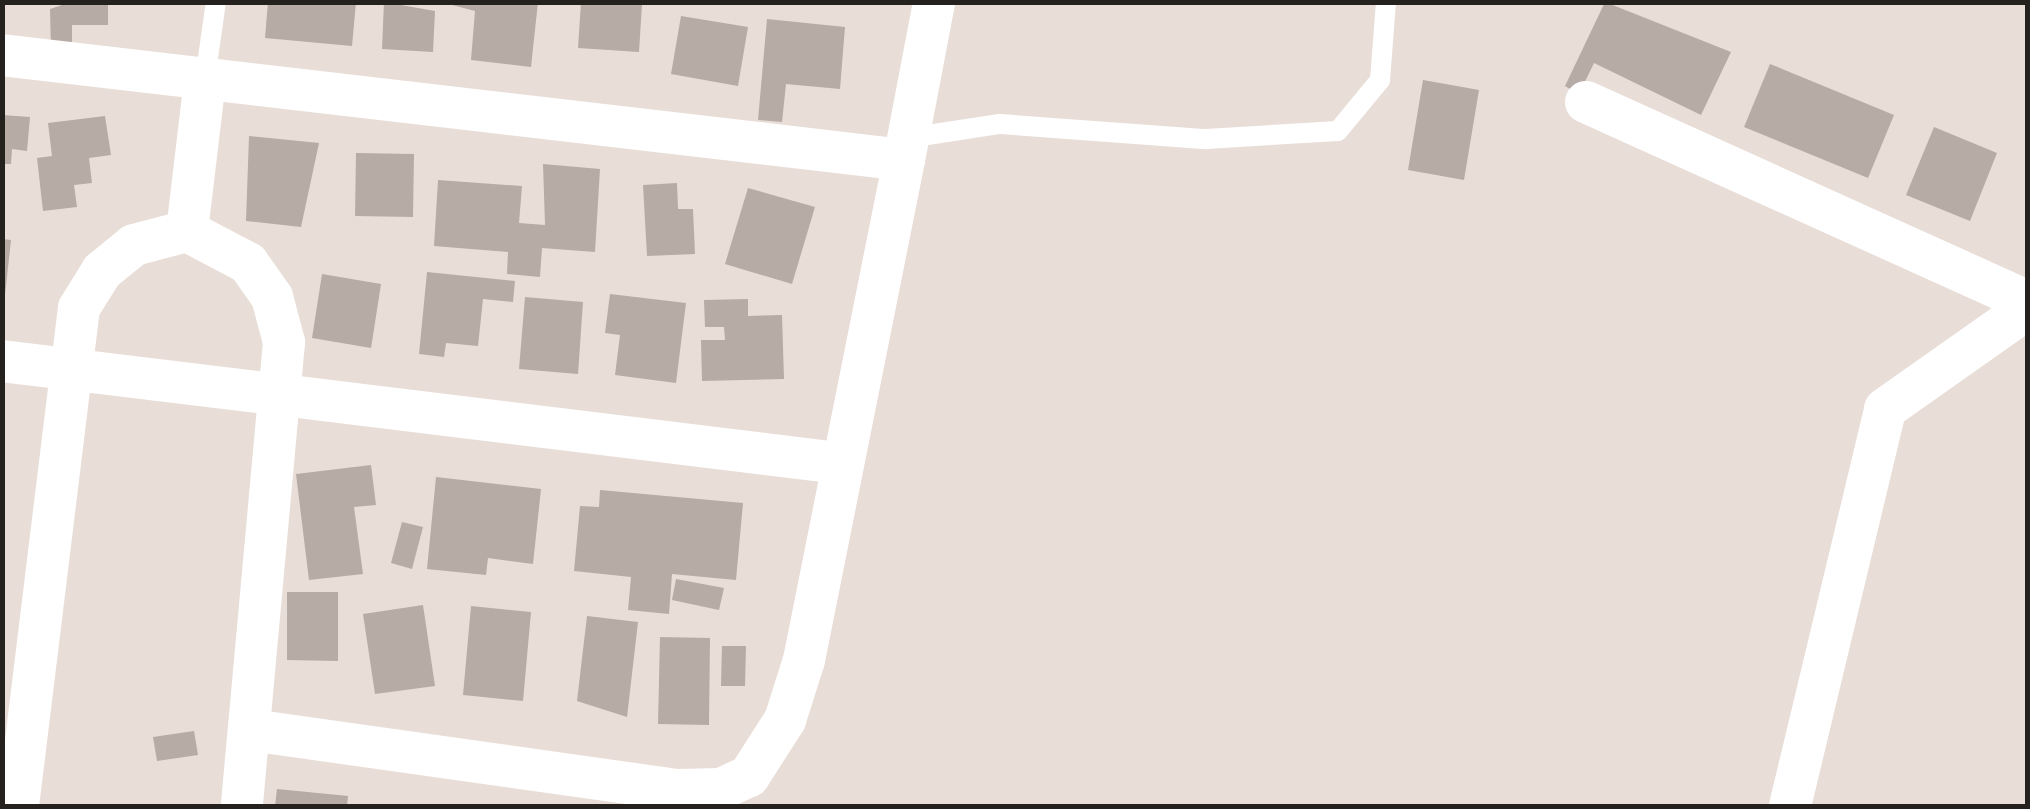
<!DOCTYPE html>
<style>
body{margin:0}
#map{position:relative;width:2030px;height:809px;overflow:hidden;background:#e9ddd7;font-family:"Fira Sans Condensed",sans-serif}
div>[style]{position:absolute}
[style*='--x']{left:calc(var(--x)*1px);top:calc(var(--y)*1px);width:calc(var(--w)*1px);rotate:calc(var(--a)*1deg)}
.building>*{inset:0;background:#b6aba5}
.lane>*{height:20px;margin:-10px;padding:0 10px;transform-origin:10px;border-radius:10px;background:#fff}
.street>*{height:42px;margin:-21px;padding:0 21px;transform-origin:21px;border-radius:21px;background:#fff}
span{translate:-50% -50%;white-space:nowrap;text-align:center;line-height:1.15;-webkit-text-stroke:8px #f6eae4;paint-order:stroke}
.frame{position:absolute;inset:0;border:5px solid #25211f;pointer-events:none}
</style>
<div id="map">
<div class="building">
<i style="clip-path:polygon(71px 2px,108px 2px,108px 25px,72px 25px,72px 49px,51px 49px,50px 9px)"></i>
<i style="clip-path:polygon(268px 2px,356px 2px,352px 46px,265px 38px)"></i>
<i style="clip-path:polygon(384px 2px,435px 11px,433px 52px,382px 49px)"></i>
<i style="clip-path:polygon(441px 2px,538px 2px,531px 67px,471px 60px,475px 11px)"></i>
<i style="clip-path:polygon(581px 2px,642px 4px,639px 52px,578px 48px)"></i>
<i style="clip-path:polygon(1605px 2px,1731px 52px,1701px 115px,1594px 63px,1579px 94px,1565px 86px)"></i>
<i style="clip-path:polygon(681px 16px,748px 27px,738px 86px,671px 74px)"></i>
<i style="clip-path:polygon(767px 19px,845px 27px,840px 89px,786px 84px,782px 122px,758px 120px)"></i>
<i style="clip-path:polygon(1770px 64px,1894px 115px,1868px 178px,1744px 127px)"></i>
<i style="clip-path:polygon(1423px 80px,1479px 90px,1464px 180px,1408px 170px)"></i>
<i style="clip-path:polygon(2px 115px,30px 117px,27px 151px,12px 149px,11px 164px,2px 164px)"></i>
<i style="clip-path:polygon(105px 116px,111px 155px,89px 158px,92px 183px,74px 185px,77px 207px,43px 211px,37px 158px,52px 156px,48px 123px)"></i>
<i style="clip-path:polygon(1934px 127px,1997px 153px,1970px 221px,1906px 195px)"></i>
<i style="clip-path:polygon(249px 136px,319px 143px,301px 227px,246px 221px)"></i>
<i style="clip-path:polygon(356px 153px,414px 154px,413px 217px,355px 216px)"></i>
<i style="clip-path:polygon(543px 164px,600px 169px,595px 252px,542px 248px,540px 277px,507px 274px,508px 252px,434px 246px,438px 180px,522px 186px,519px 223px,545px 225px)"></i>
<i style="clip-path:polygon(677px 183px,678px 209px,693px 209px,695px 254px,647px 256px,643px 185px)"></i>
<i style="clip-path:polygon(748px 188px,815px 207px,792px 284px,725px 264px)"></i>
<i style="clip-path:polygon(2px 239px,11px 240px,5px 295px,2px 295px)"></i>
<i style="clip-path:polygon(427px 272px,515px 281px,513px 302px,483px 299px,478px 346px,446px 343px,444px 357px,419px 354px)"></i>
<i style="clip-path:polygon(322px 274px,381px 284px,371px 348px,312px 338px)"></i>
<i style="clip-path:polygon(610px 294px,686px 303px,676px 383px,615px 375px,620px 335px,605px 333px)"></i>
<i style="clip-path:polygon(525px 297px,583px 302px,578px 374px,519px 369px)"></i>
<i style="clip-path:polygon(748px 299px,748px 316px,782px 315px,784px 379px,702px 381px,701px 340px,725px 340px,724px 327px,705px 327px,704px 300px)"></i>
<i style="clip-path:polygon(371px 465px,376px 505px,354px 507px,363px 574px,309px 580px,296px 474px)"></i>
<i style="clip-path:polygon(436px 477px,541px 489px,533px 564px,488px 558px,486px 575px,427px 569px)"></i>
<i style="clip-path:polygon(600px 490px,743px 503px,736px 580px,672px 574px,669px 614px,628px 610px,631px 577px,574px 571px,580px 506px,599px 507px)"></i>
<i style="clip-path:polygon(402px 522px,423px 527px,412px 569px,391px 563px)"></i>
<i style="clip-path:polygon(676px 579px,724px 588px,719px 610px,672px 600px)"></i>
<i style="clip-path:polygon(287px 592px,338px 592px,338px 661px,287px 660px)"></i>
<i style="clip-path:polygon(423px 605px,435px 686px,375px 694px,363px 614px)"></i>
<i style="clip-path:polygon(471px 606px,531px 612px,523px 701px,463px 695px)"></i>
<i style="clip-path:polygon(587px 616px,638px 622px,627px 717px,577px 701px)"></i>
<i style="clip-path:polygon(660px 637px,710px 638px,709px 725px,658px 724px)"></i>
<i style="clip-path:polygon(722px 646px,746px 646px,745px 686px,721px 686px)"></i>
<i style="clip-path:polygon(194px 731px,198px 755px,157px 761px,153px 737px)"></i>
<i style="clip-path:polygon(277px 789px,348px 796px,347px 806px,275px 806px)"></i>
</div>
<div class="lane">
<i style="--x:205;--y:79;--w:78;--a:-81.9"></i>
<i style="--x:908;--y:138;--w:93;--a:-8.7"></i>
<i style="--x:1000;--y:124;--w:207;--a:4.2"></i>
<i style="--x:1206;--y:139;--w:132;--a:-3.5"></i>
<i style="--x:1338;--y:131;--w:66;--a:-50.5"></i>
<i style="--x:1380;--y:80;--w:78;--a:-85.6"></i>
</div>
<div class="street">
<i style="--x:2;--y:55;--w:908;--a:6.64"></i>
<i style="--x:904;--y:160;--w:510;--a:101.31"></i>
<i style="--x:804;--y:660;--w:63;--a:107.6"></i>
<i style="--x:785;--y:720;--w:67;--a:122.7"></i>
<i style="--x:749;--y:776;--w:31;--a:155"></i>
<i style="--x:721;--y:789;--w:44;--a:178.7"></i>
<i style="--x:677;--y:790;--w:431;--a:-172"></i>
<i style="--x:1586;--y:102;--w:485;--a:24.3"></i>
<i style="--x:904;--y:160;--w:161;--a:-79.2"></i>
<i style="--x:187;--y:231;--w:153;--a:-83.2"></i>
<i style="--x:2;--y:361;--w:843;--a:6.95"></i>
<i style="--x:18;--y:806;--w:502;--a:-83.02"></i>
<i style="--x:79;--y:308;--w:44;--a:-58.1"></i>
<i style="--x:102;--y:271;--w:41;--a:-39.1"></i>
<i style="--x:134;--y:245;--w:55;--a:-14.8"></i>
<i style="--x:187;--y:231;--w:69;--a:27.7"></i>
<i style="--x:248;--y:263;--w:42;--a:54.8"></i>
<i style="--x:272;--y:297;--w:47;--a:75.1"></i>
<i style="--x:284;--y:342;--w:466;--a:95.2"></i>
<i style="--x:1790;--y:806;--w:408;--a:-76.5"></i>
<i style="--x:1885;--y:409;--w:175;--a:-35.2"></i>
</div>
<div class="frame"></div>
</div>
